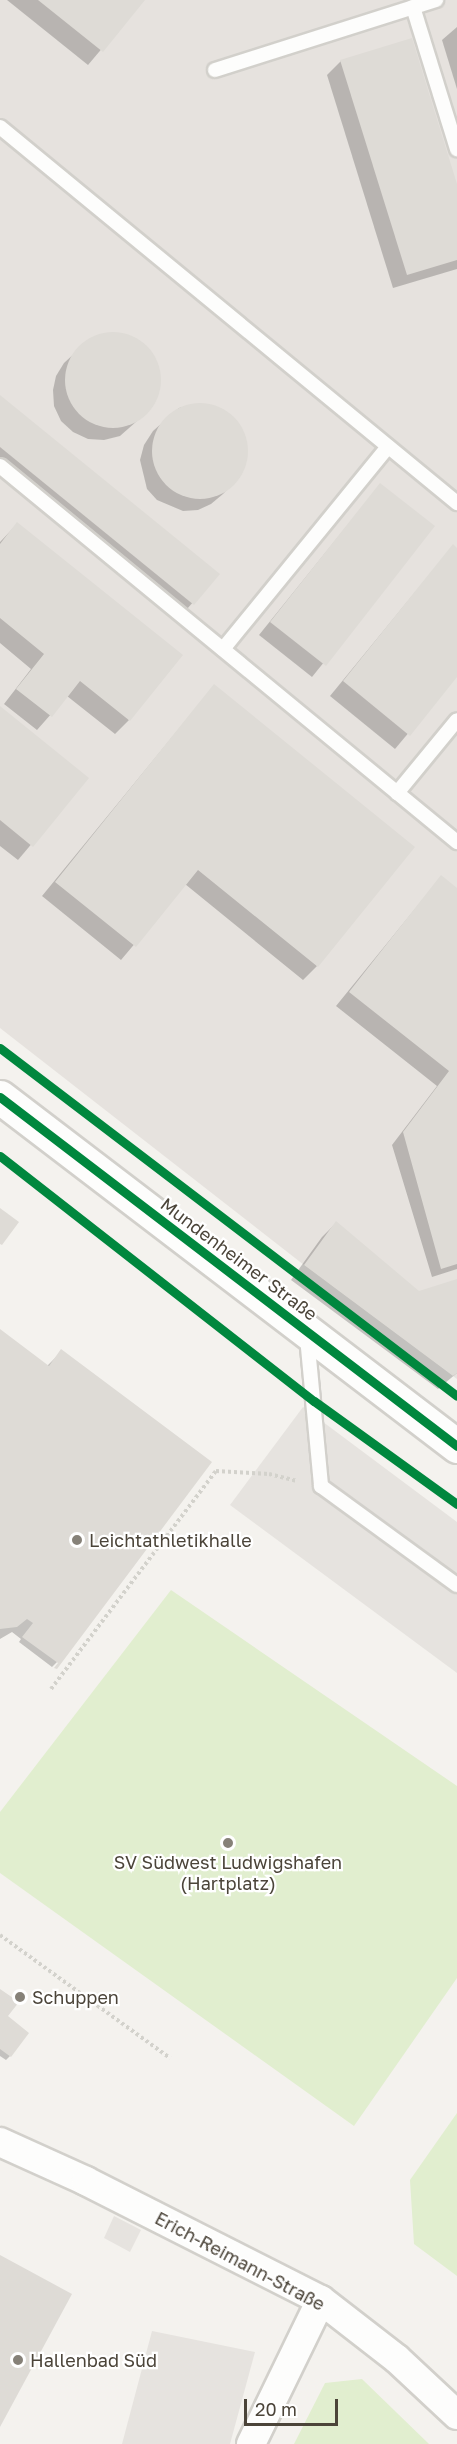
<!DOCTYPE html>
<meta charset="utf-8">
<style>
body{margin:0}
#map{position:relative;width:457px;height:2444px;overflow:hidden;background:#f4f2ee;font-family:"Golos Text",sans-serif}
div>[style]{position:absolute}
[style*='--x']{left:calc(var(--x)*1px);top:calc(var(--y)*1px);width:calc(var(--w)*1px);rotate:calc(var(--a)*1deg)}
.industrial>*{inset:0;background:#e6e2de}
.green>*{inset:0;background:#e1eecf}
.parking>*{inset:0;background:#e6e3df}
.shadow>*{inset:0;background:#0003}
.building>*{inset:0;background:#dedbd6}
.round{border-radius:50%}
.path>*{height:4px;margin-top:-2px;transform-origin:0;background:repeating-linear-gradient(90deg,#d3d2cc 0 3px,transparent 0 6px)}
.roads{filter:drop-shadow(2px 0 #d2d0cb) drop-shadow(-2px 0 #d2d0cb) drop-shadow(0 2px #d2d0cb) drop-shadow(0 -2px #d2d0cb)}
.service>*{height:14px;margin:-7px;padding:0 7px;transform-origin:7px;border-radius:7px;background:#fdfdfc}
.minor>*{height:28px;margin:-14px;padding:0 14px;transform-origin:14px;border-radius:14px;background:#fdfdfc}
.tertiary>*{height:33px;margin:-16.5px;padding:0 16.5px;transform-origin:16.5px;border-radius:16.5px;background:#fdfdfc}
.cycleway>*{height:9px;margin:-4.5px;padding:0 4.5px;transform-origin:4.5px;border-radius:4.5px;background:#00873e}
.dots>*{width:16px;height:16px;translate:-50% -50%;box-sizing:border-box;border:3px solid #fff;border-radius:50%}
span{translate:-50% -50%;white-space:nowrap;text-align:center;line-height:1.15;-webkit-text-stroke:4.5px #fff;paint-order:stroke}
.street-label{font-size:18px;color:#4b4439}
.poi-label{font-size:18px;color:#4b4439}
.left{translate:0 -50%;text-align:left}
.scale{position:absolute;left:244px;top:2399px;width:94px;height:27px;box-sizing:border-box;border:3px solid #4b4439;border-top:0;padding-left:8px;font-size:18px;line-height:21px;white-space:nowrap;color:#4b4439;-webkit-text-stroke:4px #fff;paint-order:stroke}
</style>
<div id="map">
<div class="industrial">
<i style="clip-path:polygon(0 0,457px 0,457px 1379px,304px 1265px,0 1028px)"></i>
</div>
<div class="green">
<i style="clip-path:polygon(171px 1590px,457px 1786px,457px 1978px,354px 2126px,0 1873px,0 1812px)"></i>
<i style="clip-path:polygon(457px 2113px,457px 2276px,414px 2244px,410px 2180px)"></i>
<i style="clip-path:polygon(362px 2379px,429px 2444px,294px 2444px,325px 2383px)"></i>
</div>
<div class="parking">
<i style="clip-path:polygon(303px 1407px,457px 1522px,457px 1673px,230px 1505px)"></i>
<i style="clip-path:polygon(114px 2216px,141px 2230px,130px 2252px,104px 2238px)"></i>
<i style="clip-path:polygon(152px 2331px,255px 2352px,230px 2444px,122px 2444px)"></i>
</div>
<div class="shadow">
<i style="clip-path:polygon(7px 0,143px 0,88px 65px)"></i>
<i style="clip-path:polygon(457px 27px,457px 89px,442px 40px)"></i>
<i style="clip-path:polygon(341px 61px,457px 189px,457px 269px,393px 288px,327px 75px)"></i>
<i style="clip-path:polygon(116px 334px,130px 337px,143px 344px,152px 355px,159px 384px,155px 400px,146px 413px,120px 436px,104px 440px,88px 439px,73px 432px,61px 421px,54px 406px,53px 390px,56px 376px,64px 363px,88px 341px,101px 335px)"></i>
<i style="clip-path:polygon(0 397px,218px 574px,179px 618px,0 473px)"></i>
<i style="clip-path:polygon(195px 404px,211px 405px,226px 412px,238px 423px,245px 438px,246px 454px,243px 468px,235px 481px,223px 494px,211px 504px,198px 510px,183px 511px,157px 500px,147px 489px,140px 460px,144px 445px,153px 431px,179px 408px)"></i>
<i style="clip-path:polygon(380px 485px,433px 527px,312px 677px,259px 635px)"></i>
<i style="clip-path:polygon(17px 524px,129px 720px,115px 734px,67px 696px,37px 730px,4px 704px,31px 669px,0 643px,0 542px)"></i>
<i style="clip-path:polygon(453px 546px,457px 550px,457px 675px,395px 749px,330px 696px)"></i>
<i style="clip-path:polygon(214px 686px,317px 966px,303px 980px,185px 884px,121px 960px,42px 896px)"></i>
<i style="clip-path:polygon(0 708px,87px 778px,18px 860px,0 846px)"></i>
<i style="clip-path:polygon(441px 877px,457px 890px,457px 1269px,432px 1277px,392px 1145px,437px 1086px,336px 1006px)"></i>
<i style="clip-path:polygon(336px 1223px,419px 1292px,457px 1280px,457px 1373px,438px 1389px,291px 1280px,322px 1237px)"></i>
<i style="clip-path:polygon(0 1331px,47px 1366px,62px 1351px,69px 1650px,52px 1667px,19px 1642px,21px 1639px,12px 1632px,0 1639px)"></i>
<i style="clip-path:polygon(0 1991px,6px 2017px,10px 2056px,6px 2060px,0 2056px)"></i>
</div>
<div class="building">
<i style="clip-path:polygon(38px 0,145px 0,103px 52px)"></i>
<i style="clip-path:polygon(412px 38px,457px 184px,457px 260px,407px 275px,340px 60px)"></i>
<i class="round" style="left:65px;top:332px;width:96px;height:96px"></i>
<i style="clip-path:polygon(0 395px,220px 574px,194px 605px,0 447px)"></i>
<i class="round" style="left:152px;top:403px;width:96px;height:96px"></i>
<i style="clip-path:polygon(380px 483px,435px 526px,326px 666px,270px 622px)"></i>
<i style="clip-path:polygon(17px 522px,183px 655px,130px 721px,80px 681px,52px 717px,16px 689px,44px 654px,0 618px,0 544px)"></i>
<i style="clip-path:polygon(453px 544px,457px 548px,457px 677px,410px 736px,343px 681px)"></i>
<i style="clip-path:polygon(214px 684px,415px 847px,318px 967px,198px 870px,136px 947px,55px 882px)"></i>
<i style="clip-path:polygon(0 706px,89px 778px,33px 847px,0 820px)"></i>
<i style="clip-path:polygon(441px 875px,457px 888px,457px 1264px,441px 1269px,403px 1132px,449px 1071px,349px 992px)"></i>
<i style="clip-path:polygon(0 1208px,19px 1222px,2px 1245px,0 1244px)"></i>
<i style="clip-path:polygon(336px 1221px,419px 1291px,457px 1279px,457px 1373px,453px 1376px,304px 1265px)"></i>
<i style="clip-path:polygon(0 1329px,49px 1366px,61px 1349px,212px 1462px,57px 1669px,54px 1668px,58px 1663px,22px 1637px,33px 1623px,27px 1619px,17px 1627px,0 1629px)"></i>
<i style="clip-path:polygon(0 1989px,19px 2002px,8px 2016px,29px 2033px,11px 2057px,0 2049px)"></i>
<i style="clip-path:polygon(0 2255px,72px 2294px,0 2427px)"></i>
</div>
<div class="path">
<i style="--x:51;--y:1689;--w:273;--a:-52.9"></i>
<i style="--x:216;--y:1471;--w:53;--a:3.2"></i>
<i style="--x:269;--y:1474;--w:29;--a:14"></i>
<i style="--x:0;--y:1935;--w:210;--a:35.9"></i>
</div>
<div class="roads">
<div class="service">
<i style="--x:413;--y:7;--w:149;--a:72.8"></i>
<i style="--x:215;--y:70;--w:232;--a:-17.6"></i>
<i style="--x:0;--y:127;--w:592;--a:39.45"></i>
<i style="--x:0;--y:466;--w:592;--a:39.45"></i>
<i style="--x:223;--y:649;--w:261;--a:-50.8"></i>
<i style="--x:397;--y:793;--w:94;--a:-50.6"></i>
<i style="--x:307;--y:1337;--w:150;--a:84.6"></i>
<i style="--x:321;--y:1486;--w:168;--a:36.1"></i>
</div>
<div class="minor">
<i style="--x:0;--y:2142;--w:94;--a:24.4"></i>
<i style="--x:86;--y:2181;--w:263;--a:26.9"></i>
<i style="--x:321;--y:2300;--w:96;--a:37.8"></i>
<i style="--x:397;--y:2359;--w:82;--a:43"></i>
<i style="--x:251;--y:2444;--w:160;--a:-64.1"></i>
</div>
<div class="tertiary">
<i style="--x:0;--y:1097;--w:575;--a:37.37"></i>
</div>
</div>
<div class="cycleway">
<i style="--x:0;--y:1048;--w:574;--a:37.29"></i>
<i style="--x:0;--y:1097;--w:575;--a:37.37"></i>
<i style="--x:0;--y:1156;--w:398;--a:38"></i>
<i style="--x:314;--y:1401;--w:176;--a:35.8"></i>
</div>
<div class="dots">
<i style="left:77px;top:1540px;background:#868178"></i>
<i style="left:228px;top:1843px;background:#868178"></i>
<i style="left:20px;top:1997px;background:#868178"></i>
<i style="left:18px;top:2360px;background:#868178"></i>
</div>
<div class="street-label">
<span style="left:239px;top:1259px;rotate:37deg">Mundenheimer Straße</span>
<span style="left:240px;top:2261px;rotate:28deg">Erich-Reimann-Straße</span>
</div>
<div class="poi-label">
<span class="left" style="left:89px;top:1540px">Leichtathletikhalle</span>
<span style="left:228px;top:1873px">SV Südwest Ludwigshafen<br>(Hartplatz)</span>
<span class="left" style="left:32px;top:1997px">Schuppen</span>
<span class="left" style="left:30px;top:2360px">Hallenbad Süd</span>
</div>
<div class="scale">20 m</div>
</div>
